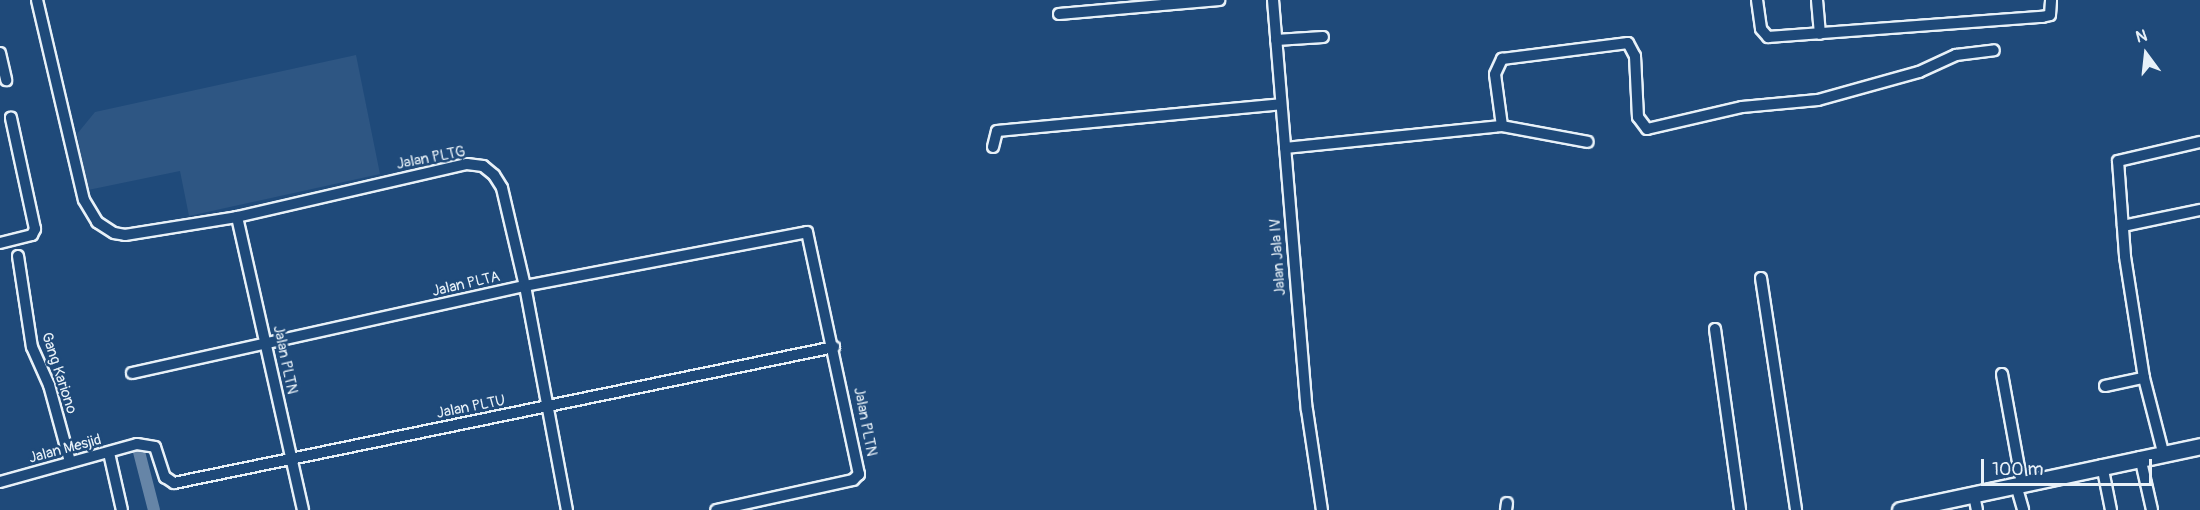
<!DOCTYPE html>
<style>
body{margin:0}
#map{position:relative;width:2200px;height:510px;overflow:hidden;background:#1f4a7a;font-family:Pangolin,sans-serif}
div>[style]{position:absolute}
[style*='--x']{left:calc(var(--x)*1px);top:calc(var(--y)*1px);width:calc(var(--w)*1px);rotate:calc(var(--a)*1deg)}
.built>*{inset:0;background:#2e5683}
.canal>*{height:12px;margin:-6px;padding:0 6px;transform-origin:6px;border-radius:6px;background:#6685a7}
.roads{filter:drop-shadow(2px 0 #e8f1f8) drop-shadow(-2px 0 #e8f1f8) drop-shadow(0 2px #e8f1f8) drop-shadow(0 -2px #e8f1f8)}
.minor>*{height:10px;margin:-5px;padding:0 5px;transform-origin:5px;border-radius:5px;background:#1f4a7a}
.secondary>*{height:15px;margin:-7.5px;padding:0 7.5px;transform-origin:7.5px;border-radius:7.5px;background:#1f4a7a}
span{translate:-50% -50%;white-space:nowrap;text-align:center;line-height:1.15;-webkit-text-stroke:5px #1f4a7a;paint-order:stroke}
.street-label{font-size:15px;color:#e8f1f8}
.north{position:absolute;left:2116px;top:24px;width:60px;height:60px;-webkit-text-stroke:4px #1f4a7a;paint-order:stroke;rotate:345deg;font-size:16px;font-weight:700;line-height:24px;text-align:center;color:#e8f1f8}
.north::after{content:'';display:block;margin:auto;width:21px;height:27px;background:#e8f1f8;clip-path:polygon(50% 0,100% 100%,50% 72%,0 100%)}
.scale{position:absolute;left:1981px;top:459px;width:171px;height:27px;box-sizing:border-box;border:3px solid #e8f1f8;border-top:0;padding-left:8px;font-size:18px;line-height:21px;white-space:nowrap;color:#e8f1f8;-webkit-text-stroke:4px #1f4a7a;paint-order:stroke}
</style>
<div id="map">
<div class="built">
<i style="clip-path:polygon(356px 55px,380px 174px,189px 216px,180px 171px,88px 190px,77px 134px,95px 112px)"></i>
</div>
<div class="canal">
<i style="--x:137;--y:444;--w:68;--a:75.6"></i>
</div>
<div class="roads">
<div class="minor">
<i style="--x:37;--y:0;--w:205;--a:76.8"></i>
<i style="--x:84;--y:200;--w:26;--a:59"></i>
<i style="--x:97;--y:222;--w:20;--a:33"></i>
<i style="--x:114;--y:233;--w:11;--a:10"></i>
<i style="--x:125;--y:235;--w:113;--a:-9.1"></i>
<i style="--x:237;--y:217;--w:236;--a:-13"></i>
<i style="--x:467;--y:164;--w:16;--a:7"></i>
<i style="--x:483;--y:166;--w:14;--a:39"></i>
<i style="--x:494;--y:175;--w:15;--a:58"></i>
<i style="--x:502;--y:188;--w:101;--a:76.8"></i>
<i style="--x:525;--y:286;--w:228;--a:79.4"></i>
<i style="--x:1273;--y:0;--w:411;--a:85.3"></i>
<i style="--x:1307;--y:410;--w:101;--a:81.5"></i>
<i style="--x:1757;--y:0;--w:29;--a:82"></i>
<i style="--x:1761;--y:29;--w:11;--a:49"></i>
<i style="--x:1768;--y:37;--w:275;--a:-4.2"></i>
<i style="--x:2042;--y:17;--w:8;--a:-14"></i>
<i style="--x:2050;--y:15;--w:15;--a:-86"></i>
<i style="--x:1817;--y:0;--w:34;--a:85"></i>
<i style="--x:1059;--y:14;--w:161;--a:-5"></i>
<i style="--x:1276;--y:40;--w:47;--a:-3.7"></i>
<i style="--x:0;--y:53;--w:28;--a:77"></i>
<i style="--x:1502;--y:126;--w:87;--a:10.5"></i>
<i style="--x:993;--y:147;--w:16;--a:-76"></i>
<i style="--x:997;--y:131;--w:285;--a:-5.4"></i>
<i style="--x:1285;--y:148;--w:218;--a:-5.8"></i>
<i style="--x:1502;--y:126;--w:52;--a:-97.7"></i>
<i style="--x:1495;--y:74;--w:17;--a:-65"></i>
<i style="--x:1502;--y:59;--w:127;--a:-7.2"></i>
<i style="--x:1628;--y:43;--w:15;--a:62"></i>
<i style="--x:1635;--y:56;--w:61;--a:87.2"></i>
<i style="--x:1638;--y:117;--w:15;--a:53"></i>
<i style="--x:1647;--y:129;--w:98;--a:-13"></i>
<i style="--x:1742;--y:107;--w:76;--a:-5.3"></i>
<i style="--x:1818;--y:100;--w:105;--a:-15.5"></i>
<i style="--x:1919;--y:72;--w:41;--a:-24.7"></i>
<i style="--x:1956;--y:55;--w:38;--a:-7"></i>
<i style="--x:237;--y:217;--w:300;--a:77.3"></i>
<i style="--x:2123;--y:226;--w:79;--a:-11.7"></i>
<i style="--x:0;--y:243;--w:33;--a:-14"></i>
<i style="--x:32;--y:235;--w:7;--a:-63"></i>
<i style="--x:35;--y:229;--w:114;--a:-102.2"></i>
<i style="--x:18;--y:256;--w:92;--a:81.3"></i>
<i style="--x:32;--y:347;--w:42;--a:65.9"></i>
<i style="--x:49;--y:385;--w:80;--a:74.7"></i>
<i style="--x:1761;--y:278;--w:235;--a:81.4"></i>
<i style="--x:1715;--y:329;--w:183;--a:82.1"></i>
<i style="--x:132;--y:373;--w:403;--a:-12.5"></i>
<i style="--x:525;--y:286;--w:287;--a:-10.8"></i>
<i style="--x:807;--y:232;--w:248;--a:77.9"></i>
<i style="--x:859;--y:474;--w:8;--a:135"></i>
<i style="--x:853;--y:480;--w:140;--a:167.6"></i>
<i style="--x:2002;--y:374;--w:112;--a:79.7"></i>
<i style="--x:2105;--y:386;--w:40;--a:-12"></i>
<i style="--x:2163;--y:452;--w:76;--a:-104.4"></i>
<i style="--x:2144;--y:378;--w:123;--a:-98.9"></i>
<i style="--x:2125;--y:256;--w:95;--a:-94.2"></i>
<i style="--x:2118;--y:161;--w:84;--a:-13"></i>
<i style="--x:109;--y:453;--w:58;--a:77.2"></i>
<i style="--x:2140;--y:457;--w:54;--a:77.2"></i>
<i style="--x:2102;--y:465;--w:46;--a:78.7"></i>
<i style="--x:0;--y:482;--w:142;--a:-15.5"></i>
<i style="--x:137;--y:444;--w:18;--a:9"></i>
<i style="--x:155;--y:447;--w:32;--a:72"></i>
<i style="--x:165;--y:477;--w:11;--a:34"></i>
<i style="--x:174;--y:483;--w:674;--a:-11.64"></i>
<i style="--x:2016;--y:485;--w:26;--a:74"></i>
<i style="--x:1974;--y:495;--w:15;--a:79"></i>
<i style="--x:1506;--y:510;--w:7;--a:-82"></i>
</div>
<div class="secondary">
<i style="--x:1900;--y:510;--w:307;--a:-12"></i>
</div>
</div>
<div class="street-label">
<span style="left:431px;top:158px;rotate:-11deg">Jalan PLTG</span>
<span style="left:1278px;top:257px;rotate:-94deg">Jalan Jala IV</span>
<span style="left:466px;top:284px;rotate:-13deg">Jalan PLTA</span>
<span style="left:285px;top:360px;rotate:78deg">Jalan PLTN</span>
<span style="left:59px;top:373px;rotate:72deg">Gang Kariono</span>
<span style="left:471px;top:407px;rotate:-11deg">Jalan PLTU</span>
<span style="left:865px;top:422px;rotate:79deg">Jalan PLTN</span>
<span style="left:65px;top:449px;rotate:-15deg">Jalan Mesjid</span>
</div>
<div class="north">N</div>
<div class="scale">100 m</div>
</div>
